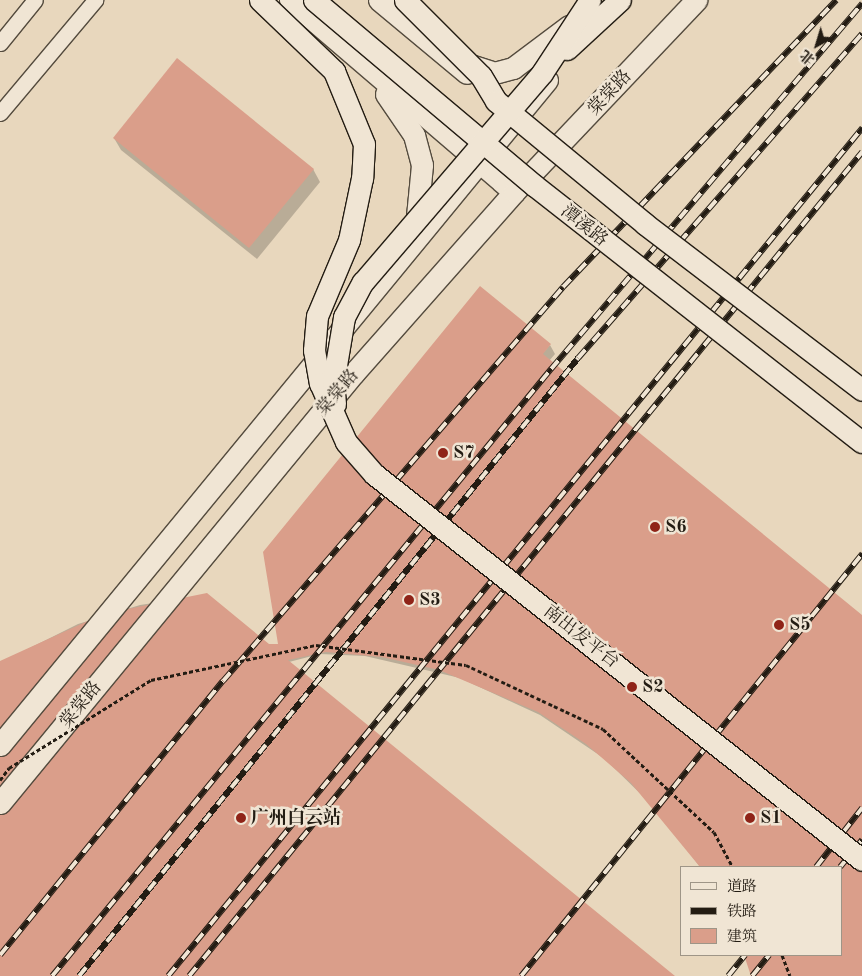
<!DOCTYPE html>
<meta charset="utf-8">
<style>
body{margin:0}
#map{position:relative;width:862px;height:976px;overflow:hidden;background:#e8d7bd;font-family:"Old Standard TT","Noto Serif SC",serif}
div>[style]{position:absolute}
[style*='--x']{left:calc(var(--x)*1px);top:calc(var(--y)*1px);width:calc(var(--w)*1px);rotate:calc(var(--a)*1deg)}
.shadow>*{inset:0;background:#0003}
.building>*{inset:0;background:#da9e8a}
.path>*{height:3px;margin-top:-1.5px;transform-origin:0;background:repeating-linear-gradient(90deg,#231c13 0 4px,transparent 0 6.5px)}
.roads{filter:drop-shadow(1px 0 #544b3e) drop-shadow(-1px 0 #544b3e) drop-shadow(0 1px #544b3e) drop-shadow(0 -1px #544b3e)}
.street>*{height:15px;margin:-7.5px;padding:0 7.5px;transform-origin:7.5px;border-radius:7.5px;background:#f0e5d4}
.secondary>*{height:21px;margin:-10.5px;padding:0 10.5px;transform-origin:10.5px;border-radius:10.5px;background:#f0e5d4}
.rail>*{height:5.5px;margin-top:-2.75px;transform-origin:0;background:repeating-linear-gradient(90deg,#f0e5d4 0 11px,#231c13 0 22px);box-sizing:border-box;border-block:1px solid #231c13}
.path-bridge>*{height:3px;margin-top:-1.5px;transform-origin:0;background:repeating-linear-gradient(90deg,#231c13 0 4px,transparent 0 6.5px)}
.bridges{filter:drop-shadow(1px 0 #231c13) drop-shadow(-1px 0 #231c13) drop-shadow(0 1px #231c13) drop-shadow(0 -1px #231c13)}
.secondary-bridge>*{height:21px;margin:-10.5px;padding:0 10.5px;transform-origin:10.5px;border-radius:10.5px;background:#f0e5d4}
.dots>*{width:14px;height:14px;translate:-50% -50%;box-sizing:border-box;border:2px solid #f0e5d4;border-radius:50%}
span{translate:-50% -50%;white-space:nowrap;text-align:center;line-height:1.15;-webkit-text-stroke:5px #f0e5d4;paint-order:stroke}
.street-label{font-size:18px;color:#231c13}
.poi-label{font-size:18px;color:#231c13;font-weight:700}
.left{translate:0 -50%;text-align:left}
.legend{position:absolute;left:680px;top:866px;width:162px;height:90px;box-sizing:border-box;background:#f0e5d4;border:1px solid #9e9587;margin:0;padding:6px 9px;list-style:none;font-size:15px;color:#231c13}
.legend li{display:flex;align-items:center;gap:10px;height:25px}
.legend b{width:25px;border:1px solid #9e9587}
.north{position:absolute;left:792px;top:20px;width:50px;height:50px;-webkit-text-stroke:4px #f0e5d4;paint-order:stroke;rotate:219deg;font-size:14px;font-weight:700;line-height:20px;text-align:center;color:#231c13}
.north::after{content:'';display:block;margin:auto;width:18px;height:22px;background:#231c13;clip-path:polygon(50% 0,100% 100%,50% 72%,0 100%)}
</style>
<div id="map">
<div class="shadow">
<i style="clip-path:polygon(114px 138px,313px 169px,320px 182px,257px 259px,121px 150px)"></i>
<i style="clip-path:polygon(550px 345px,555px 354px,549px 361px,862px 616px,862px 976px,752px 976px,745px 955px,750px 955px,757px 972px,754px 955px,841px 955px,841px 867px,805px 867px,754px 791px,801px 867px,709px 867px,687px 838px,706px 867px,700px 867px,661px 814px,605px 759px,540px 715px,460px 678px,365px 656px,320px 654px,289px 662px,673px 976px,0 976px,0 663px,78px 624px,140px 605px,206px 595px,273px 649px,281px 646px)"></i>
</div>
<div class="building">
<i style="clip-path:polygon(177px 58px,314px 169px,249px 248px,113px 138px)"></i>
<i style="clip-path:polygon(480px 286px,551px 344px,543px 354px,862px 615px,862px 976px,751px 976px,744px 955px,841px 955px,841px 867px,700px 867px,631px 783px,586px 744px,538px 712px,439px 670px,382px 657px,326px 652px,288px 660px,675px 976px,0 976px,0 661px,103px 614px,207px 593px,269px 644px,278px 644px,263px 552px)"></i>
</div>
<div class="path">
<i style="--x:782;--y:955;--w:22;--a:69"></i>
</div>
<div class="roads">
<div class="street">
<i style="--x:0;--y:43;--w:55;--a:-50.9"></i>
<i style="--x:0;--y:113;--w:148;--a:-49.9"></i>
</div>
<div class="secondary">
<i style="--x:290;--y:0;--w:295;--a:40.6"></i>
<i style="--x:379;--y:0;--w:114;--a:39.7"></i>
<i style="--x:464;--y:63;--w:32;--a:18"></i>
<i style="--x:494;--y:73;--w:20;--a:-15"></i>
<i style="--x:513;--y:68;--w:70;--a:-36.9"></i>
<i style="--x:386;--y:94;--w:50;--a:55.7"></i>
<i style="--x:414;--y:135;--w:31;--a:75"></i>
<i style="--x:422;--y:165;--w:61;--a:95.6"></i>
<i style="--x:0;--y:745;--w:861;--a:-50.56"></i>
<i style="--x:0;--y:803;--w:556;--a:-50.55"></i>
<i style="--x:353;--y:374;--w:243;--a:-48.5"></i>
<i style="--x:514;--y:192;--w:265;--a:-46.5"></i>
</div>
</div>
<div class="rail">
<i style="--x:816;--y:867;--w:75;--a:-52.1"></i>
<i style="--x:840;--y:867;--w:35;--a:-51"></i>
<i style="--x:0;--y:955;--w:353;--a:-50.9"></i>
<i style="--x:223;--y:681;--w:520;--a:-49.21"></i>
<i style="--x:563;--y:287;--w:396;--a:-46.4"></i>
<i style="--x:52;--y:976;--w:786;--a:-50.58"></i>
<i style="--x:551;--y:369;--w:480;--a:-49.6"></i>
<i style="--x:79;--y:976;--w:794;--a:-51.08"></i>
<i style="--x:578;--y:358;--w:431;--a:-48.8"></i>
<i style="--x:168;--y:976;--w:1096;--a:-50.7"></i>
<i style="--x:189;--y:976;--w:1064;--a:-50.76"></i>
<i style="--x:521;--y:976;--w:543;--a:-51.06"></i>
<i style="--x:728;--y:976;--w:27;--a:-51"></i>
<i style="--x:752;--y:976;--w:27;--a:-51"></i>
</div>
<div class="path-bridge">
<i style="--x:0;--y:780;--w:15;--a:-53"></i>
<i style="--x:9;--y:768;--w:167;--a:-31.8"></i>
<i style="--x:151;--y:680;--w:169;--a:-12"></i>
<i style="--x:316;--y:645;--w:151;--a:7.6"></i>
<i style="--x:466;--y:665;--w:151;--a:25"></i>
<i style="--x:603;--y:729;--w:151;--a:42.9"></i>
<i style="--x:714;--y:832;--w:40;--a:62"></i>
</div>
<div class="bridges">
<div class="secondary-bridge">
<i style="--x:260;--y:0;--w:103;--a:43.8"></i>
<i style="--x:334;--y:71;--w:79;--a:67.7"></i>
<i style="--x:364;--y:144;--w:34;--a:93"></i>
<i style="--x:362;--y:178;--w:63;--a:101.8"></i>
<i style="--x:349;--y:240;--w:82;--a:112.8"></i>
<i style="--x:317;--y:316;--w:34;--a:95"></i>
<i style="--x:314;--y:350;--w:34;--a:80"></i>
<i style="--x:320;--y:383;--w:64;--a:66.2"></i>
<i style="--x:346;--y:442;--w:43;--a:48.8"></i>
<i style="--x:374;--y:474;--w:622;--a:38.34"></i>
<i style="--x:314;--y:0;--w:289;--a:40.1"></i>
<i style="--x:535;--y:186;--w:415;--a:38.1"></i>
<i style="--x:405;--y:0;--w:107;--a:45"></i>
<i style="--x:481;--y:76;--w:29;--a:59"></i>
<i style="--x:496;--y:101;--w:193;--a:39.5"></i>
<i style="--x:645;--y:224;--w:273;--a:37.4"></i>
<i style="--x:567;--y:49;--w:72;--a:-42.8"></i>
<i style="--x:335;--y:404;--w:21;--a:-95"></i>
<i style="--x:333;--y:383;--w:67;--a:-80.5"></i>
<i style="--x:344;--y:317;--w:40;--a:-62"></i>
<i style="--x:363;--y:282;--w:275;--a:-49.4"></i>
<i style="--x:542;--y:73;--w:87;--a:-56.7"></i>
</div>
</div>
<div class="dots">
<i style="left:443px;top:453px;background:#8f2418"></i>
<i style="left:655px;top:527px;background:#8f2418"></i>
<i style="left:409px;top:600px;background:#8f2418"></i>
<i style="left:779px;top:625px;background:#8f2418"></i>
<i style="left:632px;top:687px;background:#8f2418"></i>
<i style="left:241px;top:818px;background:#8f2418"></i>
<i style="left:750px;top:818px;background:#8f2418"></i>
</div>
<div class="street-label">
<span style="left:610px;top:93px;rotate:-47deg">棠棠路</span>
<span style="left:584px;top:226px;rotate:39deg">潭溪路</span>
<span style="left:338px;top:393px;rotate:-50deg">棠棠路</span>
<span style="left:581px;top:637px;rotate:38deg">南出发平台</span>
<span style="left:81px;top:705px;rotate:-51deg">棠棠路</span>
</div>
<div class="poi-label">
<span class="left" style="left:453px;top:453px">S7</span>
<span class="left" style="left:665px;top:527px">S6</span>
<span class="left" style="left:419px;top:600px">S3</span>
<span class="left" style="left:789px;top:625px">S5</span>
<span class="left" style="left:642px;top:687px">S2</span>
<span class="left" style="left:251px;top:818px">广州白云站</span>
<span class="left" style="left:760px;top:818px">S1</span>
</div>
<ul class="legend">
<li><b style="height:6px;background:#f0e5d4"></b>道路</li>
<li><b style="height:6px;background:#231c13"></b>铁路</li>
<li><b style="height:14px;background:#da9e8a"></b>建筑</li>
</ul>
<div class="north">北</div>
</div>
